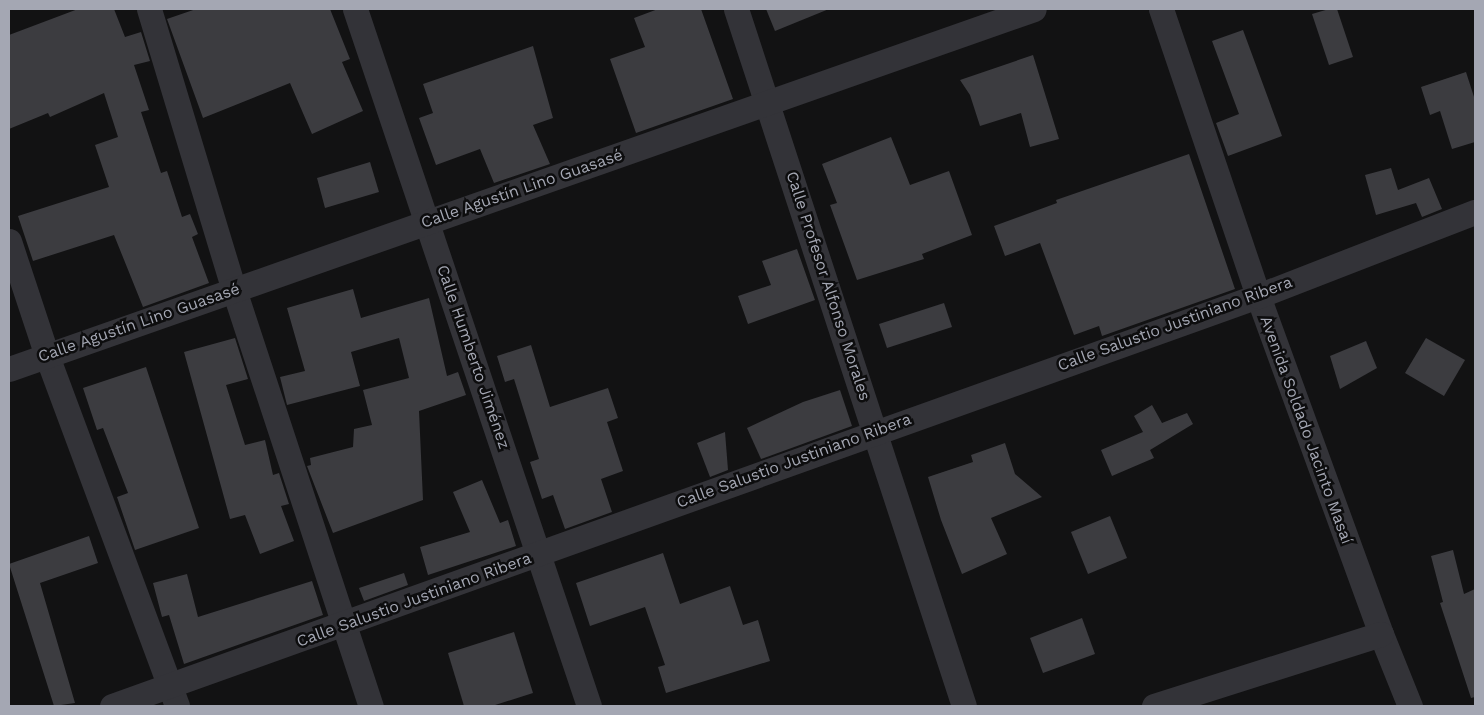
<!DOCTYPE html>
<meta charset="utf-8">
<style>
body{margin:0}
#map{position:relative;width:1484px;height:715px;overflow:hidden;background:#121213;font-family:"Work Sans",sans-serif}
div>[style]{position:absolute}
[style*='--x']{left:calc(var(--x)*1px);top:calc(var(--y)*1px);width:calc(var(--w)*1px);rotate:calc(var(--a)*1deg)}
.building>*{inset:0;background:#3c3c40}
.minor>*{height:25px;margin:-12.5px;padding:0 12.5px;transform-origin:12.5px;border-radius:12.5px;background:#333338}
span{translate:-50% -50%;white-space:nowrap;text-align:center;line-height:1.15;-webkit-text-stroke:5px #0d0d0e;paint-order:stroke}
.street-label{font-size:16px;color:#a4a7b3}
.frame{position:absolute;inset:0;border:10px solid #a4a7b3;pointer-events:none}
</style>
<div id="map">
<div class="building">
<i style="clip-path:polygon(78px 9px,114px 9px,125px 37px,141px 32px,150px 61px,134px 65px,149px 110px,141px 112px,161px 173px,167px 171px,182px 217px,190px 214px,198px 234px,192px 237px,209px 283px,143px 307px,114px 235px,33px 261px,18px 216px,109px 187px,95px 145px,118px 137px,104px 93px,50px 117px,48px 113px,9px 129px,9px 35px)"></i>
<i style="clip-path:polygon(196px 9px,330px 9px,350px 59px,342px 62px,363px 111px,312px 134px,290px 83px,203px 118px,167px 19px)"></i>
<i style="clip-path:polygon(658px 9px,701px 9px,733px 99px,636px 133px,610px 59px,645px 47px,634px 18px)"></i>
<i style="clip-path:polygon(766px 9px,829px 9px,775px 31px)"></i>
<i style="clip-path:polygon(1329px 9px,1337px 9px,1353px 57px,1329px 65px,1312px 14px)"></i>
<i style="clip-path:polygon(1243px 30px,1282px 136px,1228px 156px,1216px 123px,1239px 114px,1212px 41px)"></i>
<i style="clip-path:polygon(533px 46px,553px 118px,533px 125px,550px 164px,494px 183px,480px 149px,436px 165px,419px 118px,433px 113px,423px 84px)"></i>
<i style="clip-path:polygon(1033px 55px,1059px 139px,1030px 147px,1021px 113px,980px 126px,970px 95px,960px 80px)"></i>
<i style="clip-path:polygon(1466px 72px,1475px 100px,1475px 142px,1452px 149px,1440px 111px,1430px 115px,1421px 87px)"></i>
<i style="clip-path:polygon(891px 137px,910px 185px,949px 171px,972px 235px,922px 254px,924px 259px,857px 280px,830px 205px,837px 203px,822px 164px)"></i>
<i style="clip-path:polygon(1189px 154px,1235px 289px,1102px 336px,1099px 326px,1074px 335px,1040px 243px,1005px 256px,994px 226px,1057px 203px,1056px 200px)"></i>
<i style="clip-path:polygon(370px 162px,379px 192px,325px 208px,317px 178px)"></i>
<i style="clip-path:polygon(1391px 168px,1398px 190px,1429px 178px,1442px 209px,1422px 217px,1416px 203px,1376px 215px,1365px 175px)"></i>
<i style="clip-path:polygon(797px 249px,815px 300px,748px 324px,738px 296px,771px 285px,762px 261px)"></i>
<i style="clip-path:polygon(353px 289px,361px 318px,429px 298px,447px 376px,458px 372px,466px 395px,419px 411px,423px 500px,333px 533px,307px 466px,311px 465px,310px 458px,353px 447px,354px 429px,372px 425px,363px 390px,409px 378px,399px 338px,351px 352px,360px 386px,287px 405px,280px 377px,305px 371px,287px 308px)"></i>
<i style="clip-path:polygon(944px 303px,952px 327px,887px 348px,879px 324px)"></i>
<i style="clip-path:polygon(235px 338px,248px 379px,226px 385px,245px 445px,265px 440px,273px 475px,279px 473px,289px 504px,281px 506px,294px 541px,260px 554px,245px 515px,230px 519px,184px 352px)"></i>
<i style="clip-path:polygon(1426px 338px,1465px 360px,1444px 396px,1405px 373px)"></i>
<i style="clip-path:polygon(1366px 341px,1377px 368px,1340px 389px,1330px 356px)"></i>
<i style="clip-path:polygon(531px 345px,550px 407px,608px 388px,618px 418px,607px 422px,623px 471px,601px 479px,612px 512px,565px 529px,553px 495px,542px 499px,530px 462px,539px 459px,514px 379px,505px 382px,497px 356px)"></i>
<i style="clip-path:polygon(146px 367px,199px 528px,135px 550px,117px 497px,128px 493px,103px 428px,97px 430px,83px 388px)"></i>
<i style="clip-path:polygon(840px 390px,852px 426px,761px 459px,747px 428px,803px 402px)"></i>
<i style="clip-path:polygon(1152px 405px,1162px 423px,1187px 413px,1193px 424px,1150px 450px,1154px 458px,1112px 476px,1101px 450px,1143px 432px,1134px 416px)"></i>
<i style="clip-path:polygon(725px 432px,728px 470px,710px 477px,697px 443px)"></i>
<i style="clip-path:polygon(1005px 443px,1015px 474px,1042px 497px,991px 518px,1007px 554px,962px 574px,941px 520px,928px 477px,973px 462px,971px 455px)"></i>
<i style="clip-path:polygon(482px 480px,500px 523px,508px 520px,516px 546px,428px 575px,420px 547px,470px 532px,453px 492px)"></i>
<i style="clip-path:polygon(1110px 516px,1127px 558px,1088px 574px,1071px 532px)"></i>
<i style="clip-path:polygon(89px 536px,98px 563px,40px 583px,75px 703px,54px 706px,9px 564px)"></i>
<i style="clip-path:polygon(1453px 550px,1464px 594px,1475px 589px,1475px 697px,1471px 698px,1440px 603px,1443px 602px,1431px 556px)"></i>
<i style="clip-path:polygon(663px 553px,680px 604px,730px 586px,743px 625px,758px 620px,770px 661px,666px 693px,658px 667px,665px 665px,645px 607px,590px 626px,576px 583px)"></i>
<i style="clip-path:polygon(404px 573px,408px 585px,364px 601px,359px 588px)"></i>
<i style="clip-path:polygon(187px 574px,198px 617px,312px 581px,323px 615px,184px 664px,169px 615px,162px 617px,153px 583px)"></i>
<i style="clip-path:polygon(1082px 618px,1095px 654px,1043px 673px,1030px 638px)"></i>
<i style="clip-path:polygon(514px 632px,533px 693px,492px 706px,464px 706px,448px 653px)"></i>
</div>
<div class="minor">
<i style="--x:149;--y:9;--w:294;--a:73.2"></i>
<i style="--x:234;--y:290;--w:438;--a:71.8"></i>
<i style="--x:355;--y:9;--w:735;--a:71.44"></i>
<i style="--x:736;--y:9;--w:733;--a:71.89"></i>
<i style="--x:1161;--y:9;--w:303;--a:71.3"></i>
<i style="--x:1258;--y:296;--w:360;--a:70"></i>
<i style="--x:1381;--y:634;--w:78;--a:68.1"></i>
<i style="--x:9;--y:241;--w:121;--a:71.7"></i>
<i style="--x:47;--y:356;--w:373;--a:69.6"></i>
<i style="--x:9;--y:369;--w:1086;--a:-19.35"></i>
<i style="--x:112;--y:706;--w:1217;--a:-19.69"></i>
<i style="--x:1258;--y:296;--w:233;--a:-21.2"></i>
<i style="--x:1154;--y:706;--w:238;--a:-17.6"></i>
</div>
<div class="street-label">
<span style="left:522px;top:189px;rotate:-19deg">Calle Agustín Lino Guasasé</span>
<span style="left:828px;top:286px;rotate:72deg">Calle Profesor Alfonso Morales</span>
<span style="left:139px;top:323px;rotate:-19deg">Calle Agustín Lino Guasasé</span>
<span style="left:1175px;top:324px;rotate:-20deg">Calle Salustio Justiniano Ribera</span>
<span style="left:473px;top:357px;rotate:71deg">Calle Humberto Jiménez</span>
<span style="left:1306px;top:430px;rotate:70deg">Avenida Soldado Jacinto Masaí</span>
<span style="left:794px;top:461px;rotate:-20deg">Calle Salustio Justiniano Ribera</span>
<span style="left:414px;top:600px;rotate:-20deg">Calle Salustio Justiniano Ribera</span>
</div>
<div class="frame"></div>
</div>
